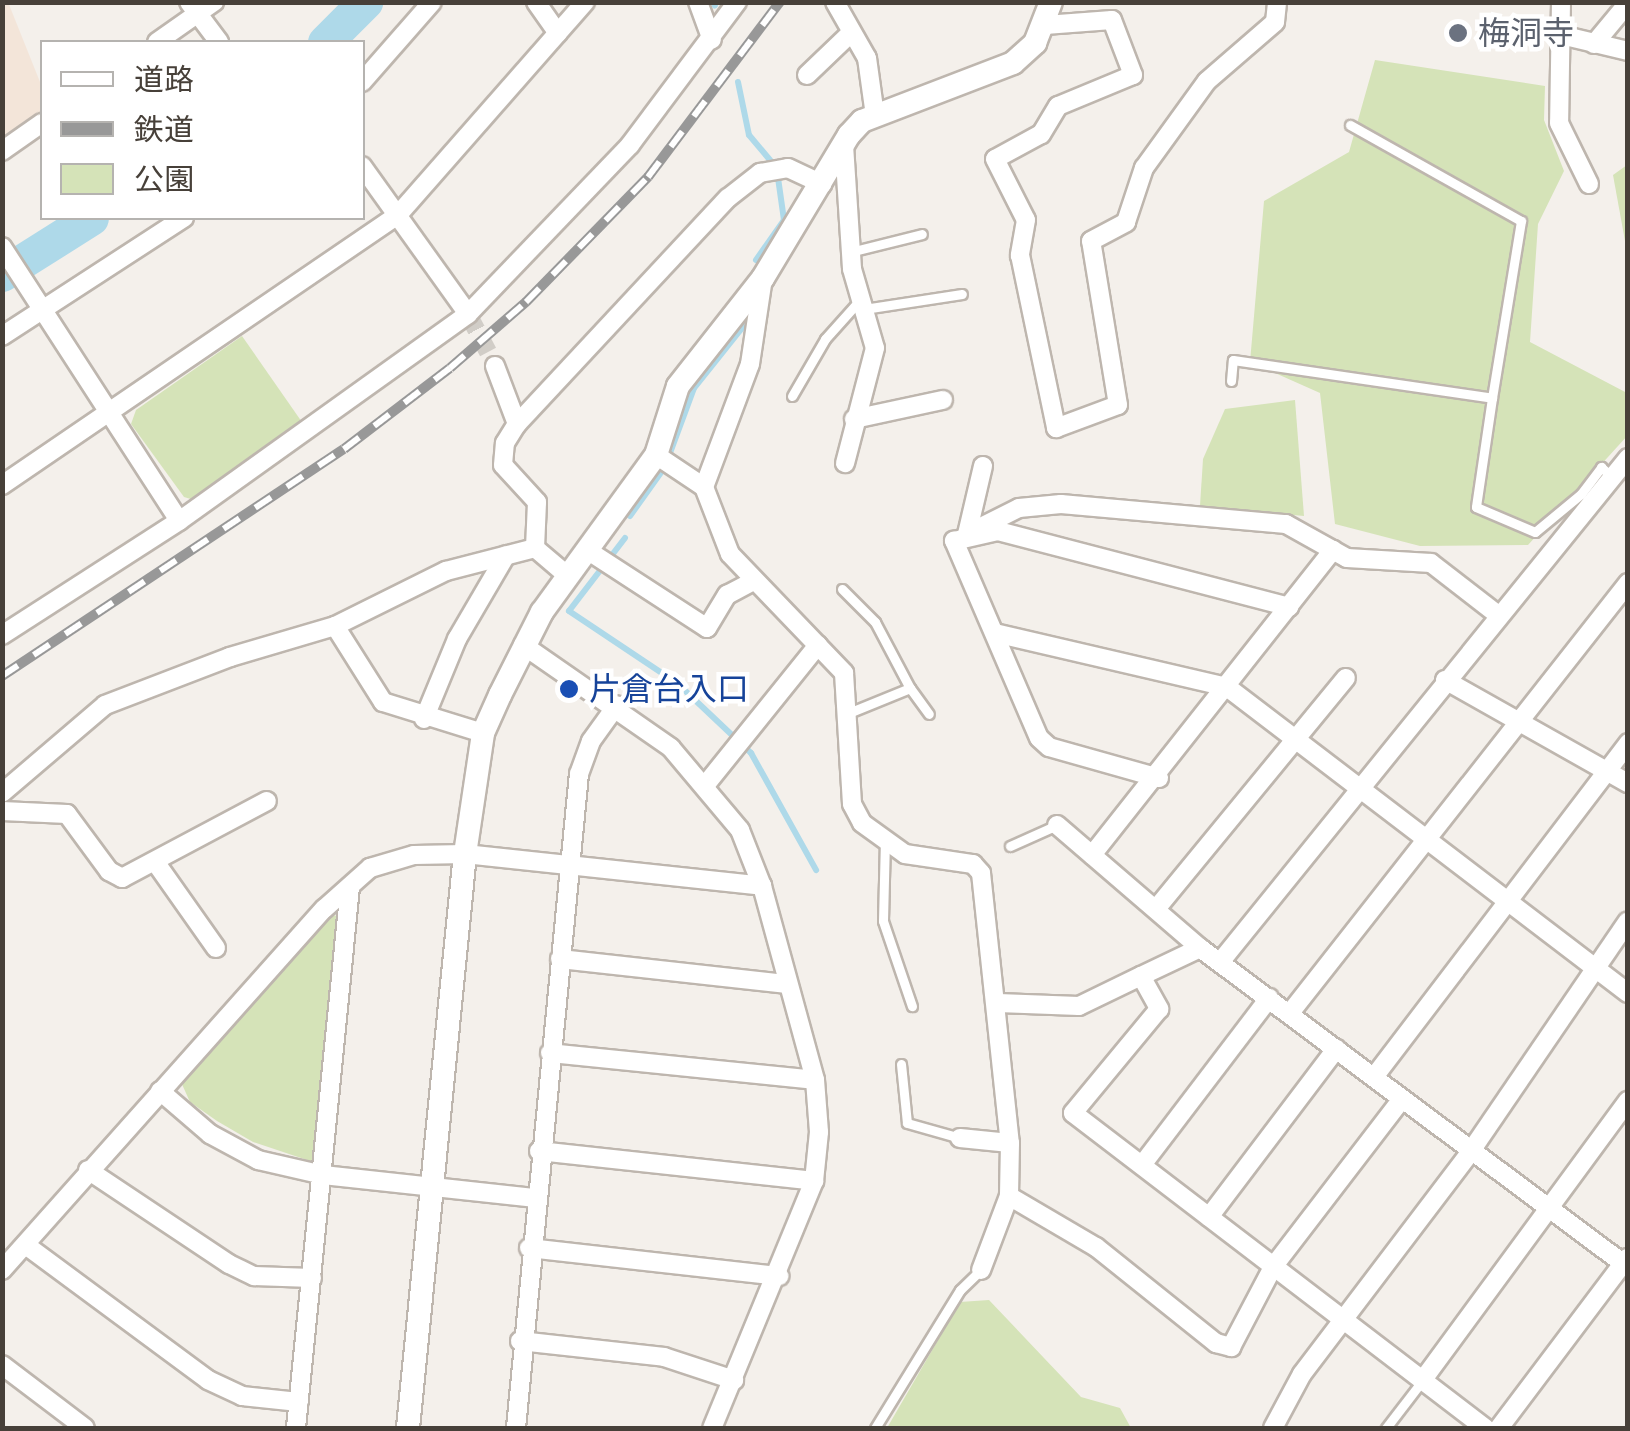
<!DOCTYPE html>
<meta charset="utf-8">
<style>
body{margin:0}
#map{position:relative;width:1630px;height:1431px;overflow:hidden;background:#f4f0eb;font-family:Poppins,"Noto Sans JP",sans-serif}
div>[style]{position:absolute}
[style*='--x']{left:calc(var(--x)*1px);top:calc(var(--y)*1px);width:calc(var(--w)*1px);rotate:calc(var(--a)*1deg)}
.commercial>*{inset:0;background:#f3e5d9}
.green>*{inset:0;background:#d5e3b8}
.stream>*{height:6px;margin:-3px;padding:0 3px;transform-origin:3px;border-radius:3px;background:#aed9e9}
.river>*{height:35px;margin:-17.5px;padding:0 17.5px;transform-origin:17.5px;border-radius:17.5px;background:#aed9e9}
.minor-tunnel>*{height:18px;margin-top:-9px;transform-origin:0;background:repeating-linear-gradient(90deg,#d1cdc7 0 18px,transparent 0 27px)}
.roads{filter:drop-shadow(2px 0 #beb6ae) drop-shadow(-2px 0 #beb6ae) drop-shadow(0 2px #beb6ae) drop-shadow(0 -2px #beb6ae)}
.service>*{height:9px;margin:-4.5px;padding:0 4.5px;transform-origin:4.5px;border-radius:4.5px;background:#fff}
.minor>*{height:18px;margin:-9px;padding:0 9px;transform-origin:9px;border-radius:9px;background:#fff}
.tertiary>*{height:22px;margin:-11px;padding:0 11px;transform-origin:11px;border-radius:11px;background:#fff}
.rail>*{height:10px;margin-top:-5px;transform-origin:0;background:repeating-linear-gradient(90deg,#fff 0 19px,#989898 0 38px);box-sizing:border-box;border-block:2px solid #989898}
.dots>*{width:28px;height:28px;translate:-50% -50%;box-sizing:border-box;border:5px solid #fff;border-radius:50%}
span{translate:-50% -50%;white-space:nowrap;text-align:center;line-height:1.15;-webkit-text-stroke:9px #fff;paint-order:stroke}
.worship-label{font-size:32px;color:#5b616d}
.left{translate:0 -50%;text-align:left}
.transit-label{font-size:32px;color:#164399}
.frame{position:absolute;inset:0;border:5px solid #474039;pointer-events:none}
.legend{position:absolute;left:40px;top:40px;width:325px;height:180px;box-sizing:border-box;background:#fff;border:2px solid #b5b3b0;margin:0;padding:12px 18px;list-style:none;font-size:30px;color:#474039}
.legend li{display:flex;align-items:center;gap:20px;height:50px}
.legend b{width:50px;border:2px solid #b5b3b0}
</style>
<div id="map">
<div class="commercial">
<i style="clip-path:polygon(8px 2px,42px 87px,42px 115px,3px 142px,2px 3px)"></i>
</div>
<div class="green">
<i style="clip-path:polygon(1375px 60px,1545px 86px,1544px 120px,1564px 171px,1538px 224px,1530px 342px,1627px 393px,1628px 435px,1528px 545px,1420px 546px,1335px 524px,1320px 393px,1250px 362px,1264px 201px,1349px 152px)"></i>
<i style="clip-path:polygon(1627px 165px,1627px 252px,1613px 175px)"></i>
<i style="clip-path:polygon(242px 336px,304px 425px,194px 500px,184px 497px,131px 424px,136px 410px)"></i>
<i style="clip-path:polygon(1295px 400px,1304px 516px,1200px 506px,1203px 459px,1225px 409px)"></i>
<i style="clip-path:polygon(326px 915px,341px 916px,316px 1160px,310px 1161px,253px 1142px,217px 1121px,190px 1102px,181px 1082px)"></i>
<i style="clip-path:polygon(989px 1300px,1081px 1397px,1120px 1408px,1131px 1428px,887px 1428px,960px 1302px)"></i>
</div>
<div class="stream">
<i style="--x:713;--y:2;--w:4;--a:63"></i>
<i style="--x:738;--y:82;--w:54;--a:78.3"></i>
<i style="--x:749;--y:135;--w:33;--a:50"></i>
<i style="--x:756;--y:260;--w:49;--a:-55"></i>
<i style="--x:784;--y:220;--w:42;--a:-98.1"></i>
<i style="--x:670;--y:453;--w:69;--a:-69.7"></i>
<i style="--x:694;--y:388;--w:83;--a:-51.3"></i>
<i style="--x:630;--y:516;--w:55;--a:-54.6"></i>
<i style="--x:625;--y:538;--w:92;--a:127.5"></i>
<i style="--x:569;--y:611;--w:130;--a:33.7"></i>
<i style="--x:677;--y:683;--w:102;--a:43.4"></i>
<i style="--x:751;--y:753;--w:134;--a:60.9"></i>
</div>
<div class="river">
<i style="--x:325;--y:42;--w:57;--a:-45"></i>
<i style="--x:2;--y:274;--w:105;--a:-32.2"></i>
</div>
<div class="minor-tunnel">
<i style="--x:468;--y:314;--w:43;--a:62.2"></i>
</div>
<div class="roads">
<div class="service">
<i style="--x:1350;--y:125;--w:196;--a:29.3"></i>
<i style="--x:1521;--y:221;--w:179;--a:99.3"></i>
<i style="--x:850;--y:252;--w:74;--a:-14"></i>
<i style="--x:864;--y:309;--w:99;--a:-8.7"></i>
<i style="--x:1231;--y:381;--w:21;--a:-85"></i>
<i style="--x:1233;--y:360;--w:262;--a:8.3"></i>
<i style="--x:1492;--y:398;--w:110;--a:98.4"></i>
<i style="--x:1476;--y:507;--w:64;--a:23"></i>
<i style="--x:1535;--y:532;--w:60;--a:-39.6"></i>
<i style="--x:1581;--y:494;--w:34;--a:-53"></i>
<i style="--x:1601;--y:467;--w:15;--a:42"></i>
<i style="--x:792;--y:396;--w:66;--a:-59.9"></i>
<i style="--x:825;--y:339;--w:51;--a:-48.2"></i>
<i style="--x:842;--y:589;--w:47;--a:45"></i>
<i style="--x:875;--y:622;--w:75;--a:62.1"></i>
<i style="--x:846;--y:714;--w:69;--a:-22.1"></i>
<i style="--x:910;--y:688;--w:32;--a:54"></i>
<i style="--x:885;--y:839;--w:82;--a:91.4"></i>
<i style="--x:883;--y:921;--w:90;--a:71.2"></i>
<i style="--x:1010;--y:846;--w:51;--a:-24.1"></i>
<i style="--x:901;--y:1064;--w:59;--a:84.2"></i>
<i style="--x:907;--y:1123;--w:55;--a:15.8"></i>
<i style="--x:875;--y:1428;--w:162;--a:-58.4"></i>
<i style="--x:960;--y:1290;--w:29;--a:-44"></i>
<i style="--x:1386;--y:1428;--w:59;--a:-52.5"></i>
</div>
<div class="minor">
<i style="--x:189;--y:2;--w:50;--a:53.1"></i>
<i style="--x:536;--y:2;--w:38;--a:55"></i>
<i style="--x:698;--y:2;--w:40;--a:69.8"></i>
<i style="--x:835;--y:2;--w:64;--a:60.3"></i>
<i style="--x:867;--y:58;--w:59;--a:82.1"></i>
<i style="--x:1561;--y:2;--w:121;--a:90.9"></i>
<i style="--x:1559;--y:123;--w:68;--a:63.8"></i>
<i style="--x:1045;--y:25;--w:67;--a:-4.3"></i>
<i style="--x:1112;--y:20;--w:59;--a:69.1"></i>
<i style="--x:1133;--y:75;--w:81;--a:157.5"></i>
<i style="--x:1058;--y:106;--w:33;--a:121"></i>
<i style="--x:1041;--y:134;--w:52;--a:151.5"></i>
<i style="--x:995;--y:159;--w:68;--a:63.1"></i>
<i style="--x:1026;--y:220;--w:36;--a:100"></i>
<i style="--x:1020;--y:255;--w:177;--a:78.2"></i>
<i style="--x:1056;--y:428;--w:66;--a:-20.4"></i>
<i style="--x:1118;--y:405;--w:166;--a:-99.3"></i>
<i style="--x:1091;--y:241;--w:40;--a:-28"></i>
<i style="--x:1126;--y:222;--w:57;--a:-71.6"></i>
<i style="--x:1144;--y:168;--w:107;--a:-54.1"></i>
<i style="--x:1207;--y:81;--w:90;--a:-40.9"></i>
<i style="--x:1275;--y:22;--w:20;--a:-84"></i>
<i style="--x:1561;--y:35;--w:69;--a:13.4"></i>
<i style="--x:157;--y:42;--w:70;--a:-35.1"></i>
<i style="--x:1594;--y:44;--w:53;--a:-50.3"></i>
<i style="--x:807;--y:75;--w:61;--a:-43.7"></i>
<i style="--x:362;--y:82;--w:106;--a:-48.8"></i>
<i style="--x:844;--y:145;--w:124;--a:86.3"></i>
<i style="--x:852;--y:269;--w:82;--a:73.8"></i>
<i style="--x:875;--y:348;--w:119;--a:104.6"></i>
<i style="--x:2;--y:151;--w:49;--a:-35"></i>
<i style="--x:362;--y:166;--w:182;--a:54.4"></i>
<i style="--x:2;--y:247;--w:326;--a:57.1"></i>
<i style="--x:2;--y:336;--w:217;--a:-33"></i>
<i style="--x:495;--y:366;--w:62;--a:69.2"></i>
<i style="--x:854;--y:419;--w:91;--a:-12.1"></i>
<i style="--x:656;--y:455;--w:58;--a:33.7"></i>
<i style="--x:704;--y:487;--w:72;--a:68.8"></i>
<i style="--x:730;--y:554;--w:165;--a:46.2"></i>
<i style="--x:844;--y:673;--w:131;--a:86.5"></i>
<i style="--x:852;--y:804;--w:21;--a:62"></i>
<i style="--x:862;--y:823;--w:53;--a:35.8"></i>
<i style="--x:905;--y:854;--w:69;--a:8.4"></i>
<i style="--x:973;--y:864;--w:12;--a:48"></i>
<i style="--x:981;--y:873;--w:272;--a:83.9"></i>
<i style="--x:1010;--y:1143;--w:53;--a:91.1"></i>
<i style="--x:1009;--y:1196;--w:79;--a:110.7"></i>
<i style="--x:983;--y:466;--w:70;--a:103.2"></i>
<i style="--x:967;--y:534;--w:58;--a:-26.6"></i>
<i style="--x:1019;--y:508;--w:42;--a:-5.4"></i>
<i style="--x:1061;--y:504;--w:226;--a:5.1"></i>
<i style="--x:1286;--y:524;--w:70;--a:29.1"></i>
<i style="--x:1347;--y:558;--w:84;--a:3.4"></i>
<i style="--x:1431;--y:563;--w:83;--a:37.7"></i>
<i style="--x:2;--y:485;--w:478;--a:-34.3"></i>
<i style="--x:397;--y:216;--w:285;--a:-48.7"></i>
<i style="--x:704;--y:487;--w:131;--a:-69.5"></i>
<i style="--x:750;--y:364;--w:87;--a:-81.4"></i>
<i style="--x:535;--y:548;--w:46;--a:-87.5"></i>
<i style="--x:537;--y:502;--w:50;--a:-132.6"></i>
<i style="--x:503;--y:465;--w:22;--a:-85"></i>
<i style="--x:505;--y:443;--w:22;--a:-58"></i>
<i style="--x:517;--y:424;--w:309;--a:-47"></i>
<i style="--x:728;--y:198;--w:41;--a:-38"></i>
<i style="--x:760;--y:173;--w:28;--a:-10"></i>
<i style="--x:788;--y:168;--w:38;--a:25"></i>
<i style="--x:535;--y:548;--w:43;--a:40.3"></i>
<i style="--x:587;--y:550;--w:143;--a:33"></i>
<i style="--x:707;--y:628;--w:39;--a:-59"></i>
<i style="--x:727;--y:595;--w:27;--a:-28"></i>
<i style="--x:335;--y:626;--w:90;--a:57.7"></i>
<i style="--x:383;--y:702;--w:105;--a:17.2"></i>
<i style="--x:995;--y:633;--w:238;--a:13.1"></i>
<i style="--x:1227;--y:687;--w:504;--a:37.35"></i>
<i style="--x:2;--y:635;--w:211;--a:-32.8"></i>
<i style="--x:179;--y:521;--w:355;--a:-35.6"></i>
<i style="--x:468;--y:314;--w:234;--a:-46.2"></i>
<i style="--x:630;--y:145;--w:179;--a:-53.2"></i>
<i style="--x:523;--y:645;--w:180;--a:34.8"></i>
<i style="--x:671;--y:748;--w:107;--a:49.9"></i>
<i style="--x:740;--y:830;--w:60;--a:68.6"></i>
<i style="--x:762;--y:886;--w:201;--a:74.7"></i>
<i style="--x:815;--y:1080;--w:52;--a:85.6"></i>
<i style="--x:819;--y:1132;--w:49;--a:95.8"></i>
<i style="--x:814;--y:1181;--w:267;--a:112.4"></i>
<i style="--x:1445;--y:680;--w:210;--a:29.4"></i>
<i style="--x:424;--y:719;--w:87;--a:-67.6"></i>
<i style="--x:457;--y:639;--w:97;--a:-59.7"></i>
<i style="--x:1159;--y:778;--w:114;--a:-164.3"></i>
<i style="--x:1049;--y:747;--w:13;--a:-138"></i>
<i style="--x:1039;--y:738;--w:215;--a:-113.3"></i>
<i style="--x:954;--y:541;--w:45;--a:-12.8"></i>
<i style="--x:998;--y:531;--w:301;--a:14.6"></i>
<i style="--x:707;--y:783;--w:177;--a:-51.2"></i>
<i style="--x:2;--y:793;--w:135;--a:-40.5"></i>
<i style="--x:105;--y:705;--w:134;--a:-21"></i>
<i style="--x:230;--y:657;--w:109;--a:-16.4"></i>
<i style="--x:335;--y:626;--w:124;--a:-26.4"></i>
<i style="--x:446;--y:571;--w:92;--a:-14.5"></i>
<i style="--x:2;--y:811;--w:65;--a:2.6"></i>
<i style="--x:67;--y:814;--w:71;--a:53.6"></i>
<i style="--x:109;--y:871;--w:15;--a:28"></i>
<i style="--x:122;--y:878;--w:164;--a:-28"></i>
<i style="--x:1057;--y:825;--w:189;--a:40.7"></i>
<i style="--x:1200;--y:948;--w:534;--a:36.7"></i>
<i style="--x:1092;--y:855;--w:389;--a:-51.7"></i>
<i style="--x:156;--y:863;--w:104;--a:54.8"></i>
<i style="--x:1156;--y:909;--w:299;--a:-50.6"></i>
<i style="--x:1200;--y:948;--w:65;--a:154.6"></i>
<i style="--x:1141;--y:976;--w:38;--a:61"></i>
<i style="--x:1159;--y:1009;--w:135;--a:129.6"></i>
<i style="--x:1073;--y:1113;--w:519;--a:37.4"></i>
<i style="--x:560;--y:959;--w:229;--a:6.3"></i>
<i style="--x:1221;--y:961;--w:647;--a:-51.02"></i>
<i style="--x:998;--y:1003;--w:81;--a:2.1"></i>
<i style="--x:1079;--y:1006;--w:69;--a:-25.8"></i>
<i style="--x:1290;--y:1013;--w:547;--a:-51.83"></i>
<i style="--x:550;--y:1053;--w:266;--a:5.8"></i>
<i style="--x:1374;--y:1077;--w:420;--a:-52.7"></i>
<i style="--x:160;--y:1091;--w:66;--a:40.7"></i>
<i style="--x:210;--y:1134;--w:55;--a:28.4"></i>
<i style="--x:258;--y:1160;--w:67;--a:13"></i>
<i style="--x:323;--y:1175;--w:212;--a:6.2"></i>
<i style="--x:960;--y:1138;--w:50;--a:5.7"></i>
<i style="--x:539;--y:1151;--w:277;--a:6.2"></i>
<i style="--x:1142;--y:1165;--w:210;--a:-52.7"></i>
<i style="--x:88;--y:1170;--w:169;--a:33.7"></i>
<i style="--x:229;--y:1264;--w:28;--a:26"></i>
<i style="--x:254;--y:1276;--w:58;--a:2"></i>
<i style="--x:1009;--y:1196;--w:101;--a:30.4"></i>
<i style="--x:1096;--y:1247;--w:154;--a:38.7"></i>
<i style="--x:1216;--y:1343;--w:16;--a:15"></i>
<i style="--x:1231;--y:1347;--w:90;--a:-62.3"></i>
<i style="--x:1273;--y:1267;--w:212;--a:-52.5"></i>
<i style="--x:1209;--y:1217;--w:211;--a:-52.9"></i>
<i style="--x:27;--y:1246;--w:225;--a:36.5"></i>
<i style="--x:208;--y:1380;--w:38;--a:25"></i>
<i style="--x:242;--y:1396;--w:57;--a:6"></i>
<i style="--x:529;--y:1248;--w:252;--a:6.4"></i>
<i style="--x:2;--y:1270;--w:484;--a:-48.3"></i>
<i style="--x:324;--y:909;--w:62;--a:-41.7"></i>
<i style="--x:370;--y:868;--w:46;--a:-16.5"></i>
<i style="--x:414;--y:855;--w:51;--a:-1.1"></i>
<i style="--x:465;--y:854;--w:299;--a:6.1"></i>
<i style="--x:520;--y:1341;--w:145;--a:6.3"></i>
<i style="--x:664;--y:1357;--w:74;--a:18.2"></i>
<i style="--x:2;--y:1365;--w:104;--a:37.2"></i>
<i style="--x:1422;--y:1381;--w:348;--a:-53.7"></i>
<i style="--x:296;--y:1428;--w:544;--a:-84.3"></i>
<i style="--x:516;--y:1428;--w:657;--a:-84.5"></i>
<i style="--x:579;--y:774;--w:35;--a:-70"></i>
<i style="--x:591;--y:741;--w:44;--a:-54.2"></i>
<i style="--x:1273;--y:1428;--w:61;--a:-61.8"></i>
<i style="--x:1302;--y:1374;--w:280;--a:-52.8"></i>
<i style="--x:1471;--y:1151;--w:278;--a:-55.7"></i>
<i style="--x:1499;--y:1428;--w:213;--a:-53"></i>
</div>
<div class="tertiary">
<i style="--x:408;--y:1428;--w:577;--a:-84.33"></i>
<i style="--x:465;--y:854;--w:122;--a:-81.5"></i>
<i style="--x:483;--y:733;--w:42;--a:-65.9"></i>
<i style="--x:500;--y:695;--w:93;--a:-63.2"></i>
<i style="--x:542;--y:612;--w:194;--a:-54"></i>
<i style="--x:656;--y:455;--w:72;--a:-72.3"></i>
<i style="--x:678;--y:386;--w:137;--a:-51.8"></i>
<i style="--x:763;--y:278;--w:167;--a:-59"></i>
<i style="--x:849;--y:135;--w:19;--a:-47"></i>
<i style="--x:862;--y:121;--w:162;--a:-21"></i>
<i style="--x:1013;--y:63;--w:30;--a:-42"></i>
<i style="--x:1035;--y:43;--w:44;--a:-68.7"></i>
</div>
</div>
<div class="rail">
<i style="--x:2;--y:676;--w:410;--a:-33.6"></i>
<i style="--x:344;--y:449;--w:133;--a:-37.4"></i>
<i style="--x:450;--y:368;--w:101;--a:-41"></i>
<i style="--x:526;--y:302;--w:175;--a:-45.7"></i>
<i style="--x:648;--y:177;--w:219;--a:-53"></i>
</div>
<div class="dots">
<i style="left:1458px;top:33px;background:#6b7280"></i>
<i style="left:569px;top:689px;background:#1a4fb4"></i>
</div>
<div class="worship-label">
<span class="left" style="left:1478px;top:33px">梅洞寺</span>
</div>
<div class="transit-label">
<span class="left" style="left:589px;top:689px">片倉台入口</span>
</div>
<div class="frame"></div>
<ul class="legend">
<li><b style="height:12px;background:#fff"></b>道路</li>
<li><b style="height:12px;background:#989898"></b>鉄道</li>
<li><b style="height:28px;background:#d5e3b8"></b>公園</li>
</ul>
</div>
